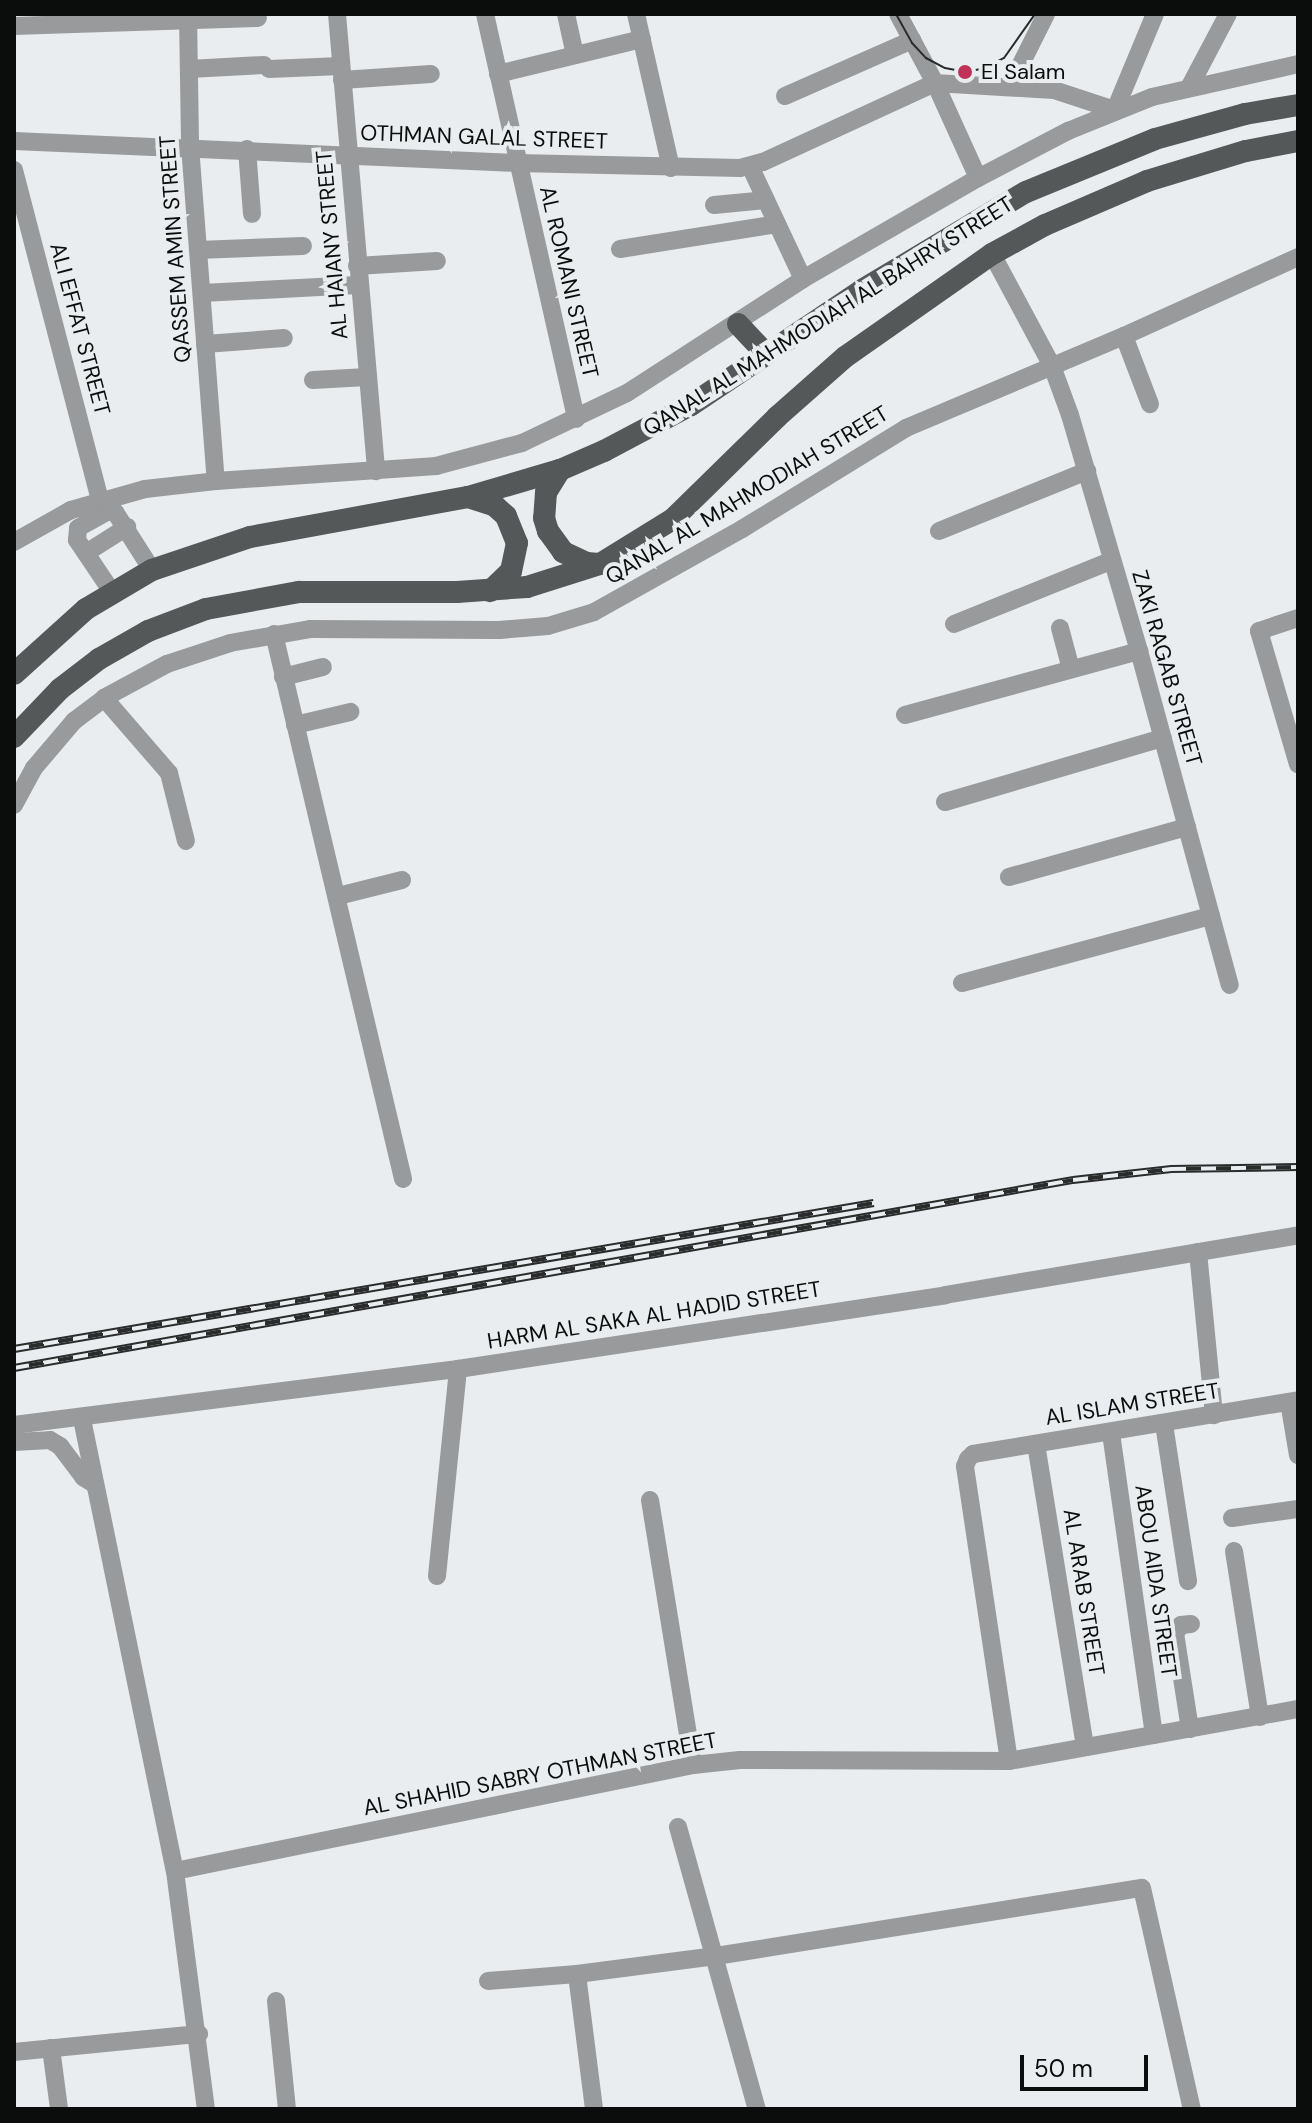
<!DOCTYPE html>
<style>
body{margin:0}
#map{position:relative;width:1312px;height:2123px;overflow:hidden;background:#e9edef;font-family:"DM Sans",sans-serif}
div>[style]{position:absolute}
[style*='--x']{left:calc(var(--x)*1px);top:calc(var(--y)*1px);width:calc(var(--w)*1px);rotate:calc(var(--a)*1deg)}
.minor>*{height:18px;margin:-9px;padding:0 9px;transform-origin:9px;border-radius:9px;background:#999a9b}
.major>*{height:22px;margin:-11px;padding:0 11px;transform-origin:11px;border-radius:11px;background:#555859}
.tram>*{height:2px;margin:-1px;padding:0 1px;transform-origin:1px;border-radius:1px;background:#2a2c2c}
.rail>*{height:8px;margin-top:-4px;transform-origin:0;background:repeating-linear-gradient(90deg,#e9edef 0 15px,#2a2c2c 0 30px);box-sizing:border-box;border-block:2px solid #2a2c2c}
.dots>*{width:22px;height:22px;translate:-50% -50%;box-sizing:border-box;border:4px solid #e9edef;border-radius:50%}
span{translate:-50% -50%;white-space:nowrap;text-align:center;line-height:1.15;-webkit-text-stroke:8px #e9edef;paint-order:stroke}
.poi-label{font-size:22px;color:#0b0c0c}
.left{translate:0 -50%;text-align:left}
.street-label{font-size:22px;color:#0b0c0c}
.frame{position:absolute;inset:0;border:16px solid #0b0c0c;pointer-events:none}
.scale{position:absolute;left:1020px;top:2055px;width:128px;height:36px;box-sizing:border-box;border:4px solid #0b0c0c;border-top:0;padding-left:10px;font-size:24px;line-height:28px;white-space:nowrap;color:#0b0c0c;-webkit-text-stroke:6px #e9edef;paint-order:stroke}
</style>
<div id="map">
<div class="minor">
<i style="--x:188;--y:14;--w:132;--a:89.1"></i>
<i style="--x:190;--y:146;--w:336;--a:85.6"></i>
<i style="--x:337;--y:14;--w:459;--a:85.1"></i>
<i style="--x:485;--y:14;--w:415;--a:77.3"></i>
<i style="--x:566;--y:14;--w:42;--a:77.6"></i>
<i style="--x:636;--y:14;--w:158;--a:77.2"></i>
<i style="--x:898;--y:14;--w:78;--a:61.8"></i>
<i style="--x:935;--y:83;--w:104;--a:65.6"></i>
<i style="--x:14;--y:26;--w:244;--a:-1.9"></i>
<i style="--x:189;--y:69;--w:75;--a:-3.1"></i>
<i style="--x:269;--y:69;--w:72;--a:-2.4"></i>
<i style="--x:498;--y:74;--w:148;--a:-13.7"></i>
<i style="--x:342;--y:80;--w:89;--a:-3.9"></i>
<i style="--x:1010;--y:86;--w:80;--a:-63.4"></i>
<i style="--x:1190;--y:86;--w:81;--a:-62.2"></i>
<i style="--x:785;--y:96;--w:139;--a:-23.8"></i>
<i style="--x:14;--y:141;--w:503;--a:2.5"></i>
<i style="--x:517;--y:163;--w:223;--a:1.3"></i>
<i style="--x:740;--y:168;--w:24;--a:-15"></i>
<i style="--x:763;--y:162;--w:189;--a:-24.7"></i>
<i style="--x:935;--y:83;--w:119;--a:3.4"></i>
<i style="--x:1054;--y:90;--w:64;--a:18.2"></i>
<i style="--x:1115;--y:110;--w:104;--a:-67.4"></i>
<i style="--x:247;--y:149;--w:65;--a:85.6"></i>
<i style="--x:750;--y:166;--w:125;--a:64.9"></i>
<i style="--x:14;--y:170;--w:341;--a:75.4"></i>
<i style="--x:714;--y:205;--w:52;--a:-5.5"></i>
<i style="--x:620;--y:249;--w:159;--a:-9"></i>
<i style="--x:198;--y:250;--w:105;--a:-2.2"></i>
<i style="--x:992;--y:254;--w:127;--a:61.8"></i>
<i style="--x:1052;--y:366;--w:52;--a:69.8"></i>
<i style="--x:1070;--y:415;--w:246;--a:73.7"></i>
<i style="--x:1139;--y:651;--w:346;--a:74.8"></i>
<i style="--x:357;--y:266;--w:80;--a:-3.6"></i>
<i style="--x:202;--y:293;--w:156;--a:-2.9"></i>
<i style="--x:1124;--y:336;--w:73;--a:69.1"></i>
<i style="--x:205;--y:344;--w:79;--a:-4.3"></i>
<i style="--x:313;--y:380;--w:54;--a:-3.2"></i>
<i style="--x:939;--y:531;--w:160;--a:-22.1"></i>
<i style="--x:14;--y:542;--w:65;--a:-29.3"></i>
<i style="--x:71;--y:510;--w:77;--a:-15.8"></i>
<i style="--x:145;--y:489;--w:71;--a:-6.4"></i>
<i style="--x:216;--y:481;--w:221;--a:-3.9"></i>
<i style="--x:436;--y:466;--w:89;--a:-15"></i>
<i style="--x:522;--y:443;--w:116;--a:-25.5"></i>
<i style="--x:627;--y:393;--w:210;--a:-32.9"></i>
<i style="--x:803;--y:279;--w:202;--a:-30"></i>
<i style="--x:978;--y:178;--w:102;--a:-27.6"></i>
<i style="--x:1068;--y:131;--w:91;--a:-22"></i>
<i style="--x:1152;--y:97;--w:150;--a:-12.7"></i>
<i style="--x:86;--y:553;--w:49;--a:-32.4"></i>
<i style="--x:112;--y:592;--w:63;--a:-123.9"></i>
<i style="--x:77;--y:540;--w:12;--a:-85"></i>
<i style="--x:78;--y:528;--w:33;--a:-29"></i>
<i style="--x:107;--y:512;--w:8;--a:0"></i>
<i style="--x:115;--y:512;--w:69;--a:57.5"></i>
<i style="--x:1298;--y:618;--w:41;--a:161.6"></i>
<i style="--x:1259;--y:631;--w:139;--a:73.7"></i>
<i style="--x:954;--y:624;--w:169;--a:-21.9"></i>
<i style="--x:1060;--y:628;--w:42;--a:75"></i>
<i style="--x:274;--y:634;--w:560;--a:76.68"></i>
<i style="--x:283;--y:677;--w:41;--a:-14"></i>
<i style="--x:104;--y:698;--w:99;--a:49.1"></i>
<i style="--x:169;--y:773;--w:70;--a:76"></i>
<i style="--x:905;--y:715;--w:243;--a:-15.3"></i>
<i style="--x:295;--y:725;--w:57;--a:-13.3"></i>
<i style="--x:945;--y:802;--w:227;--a:-16.4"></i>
<i style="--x:14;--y:805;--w:42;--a:-61.6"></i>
<i style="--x:34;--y:768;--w:62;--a:-49.6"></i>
<i style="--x:74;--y:721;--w:38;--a:-37"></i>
<i style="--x:104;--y:698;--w:72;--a:-28.4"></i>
<i style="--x:167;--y:664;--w:66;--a:-18.4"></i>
<i style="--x:230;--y:643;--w:81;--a:-9.9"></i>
<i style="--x:310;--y:629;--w:189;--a:0.3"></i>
<i style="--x:499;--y:630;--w:49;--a:-4.7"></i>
<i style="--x:548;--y:626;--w:48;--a:-16.9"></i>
<i style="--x:594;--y:612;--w:170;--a:-29.3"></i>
<i style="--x:742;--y:529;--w:193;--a:-31.6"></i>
<i style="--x:906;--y:428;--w:237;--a:-22.9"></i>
<i style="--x:1124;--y:336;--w:191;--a:-24.4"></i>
<i style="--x:1009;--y:877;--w:185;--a:-15.7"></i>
<i style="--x:338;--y:896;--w:66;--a:-14"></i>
<i style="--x:962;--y:983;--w:258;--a:-15.1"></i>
<i style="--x:1198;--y:1252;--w:164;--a:84.4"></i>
<i style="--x:1289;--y:1402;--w:54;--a:80.4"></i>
<i style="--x:82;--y:1419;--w:461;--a:78.4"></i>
<i style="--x:175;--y:1871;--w:240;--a:82.6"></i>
<i style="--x:1164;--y:1424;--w:159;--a:81.3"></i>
<i style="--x:14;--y:1425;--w:448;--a:-7.2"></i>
<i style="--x:458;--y:1369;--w:493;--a:-8.6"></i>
<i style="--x:945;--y:1295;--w:358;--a:-9.6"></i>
<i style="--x:1111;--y:1433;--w:305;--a:81.9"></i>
<i style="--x:14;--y:1442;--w:36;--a:-3"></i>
<i style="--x:50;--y:1440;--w:12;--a:31"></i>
<i style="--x:60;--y:1446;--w:39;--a:53"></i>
<i style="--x:83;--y:1477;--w:13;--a:32"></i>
<i style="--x:1036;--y:1444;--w:307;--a:80.8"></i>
<i style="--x:650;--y:1500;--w:268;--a:80.8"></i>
<i style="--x:1232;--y:1518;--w:67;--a:-7.8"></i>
<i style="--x:1234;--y:1551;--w:168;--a:81.1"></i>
<i style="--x:437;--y:1576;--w:208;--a:-84.2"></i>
<i style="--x:1190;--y:1729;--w:97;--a:-98.9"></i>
<i style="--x:1175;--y:1633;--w:10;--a:-53"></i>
<i style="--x:1181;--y:1625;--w:10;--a:-6"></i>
<i style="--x:1009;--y:1761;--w:298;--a:-98.5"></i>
<i style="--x:965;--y:1466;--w:8;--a:-67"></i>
<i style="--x:968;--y:1459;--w:7;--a:-45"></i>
<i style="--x:973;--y:1454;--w:329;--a:-9.4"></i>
<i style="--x:678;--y:1827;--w:293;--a:74.4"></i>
<i style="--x:175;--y:1871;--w:529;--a:-11.56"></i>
<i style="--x:693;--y:1765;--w:47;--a:-6.1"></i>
<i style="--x:740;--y:1760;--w:269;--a:0.2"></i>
<i style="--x:1009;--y:1761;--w:294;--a:-10.2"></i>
<i style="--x:488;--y:1981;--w:89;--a:-4.5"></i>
<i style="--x:276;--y:2001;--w:109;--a:84.2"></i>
<i style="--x:51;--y:2048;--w:62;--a:82.5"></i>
<i style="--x:14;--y:2052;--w:186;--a:-5.6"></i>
<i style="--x:594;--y:2109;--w:136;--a:-97.2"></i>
<i style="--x:577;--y:1974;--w:140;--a:-7.4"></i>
<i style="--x:716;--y:1956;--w:431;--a:-9.1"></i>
<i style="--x:1142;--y:1888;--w:227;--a:77.3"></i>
</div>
<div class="major">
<i style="--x:738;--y:324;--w:42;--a:46.9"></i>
<i style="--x:560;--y:470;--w:26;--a:122"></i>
<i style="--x:546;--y:492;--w:26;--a:94"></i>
<i style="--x:544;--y:518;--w:14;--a:73"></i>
<i style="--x:548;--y:531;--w:26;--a:54"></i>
<i style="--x:563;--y:552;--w:26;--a:25"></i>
<i style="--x:587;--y:563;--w:12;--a:5"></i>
<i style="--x:468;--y:497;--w:28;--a:18"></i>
<i style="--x:495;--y:506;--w:15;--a:42"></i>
<i style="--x:506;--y:516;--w:29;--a:68"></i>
<i style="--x:517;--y:543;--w:29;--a:102"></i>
<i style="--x:511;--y:571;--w:29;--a:136"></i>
<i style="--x:14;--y:674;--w:97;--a:-42.1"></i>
<i style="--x:86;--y:609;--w:77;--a:-30.6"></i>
<i style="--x:152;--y:570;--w:103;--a:-18.6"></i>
<i style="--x:250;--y:537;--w:222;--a:-10.4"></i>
<i style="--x:468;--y:497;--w:96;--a:-16.4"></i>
<i style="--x:560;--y:470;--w:48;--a:-23.4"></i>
<i style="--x:604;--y:451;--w:98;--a:-27.9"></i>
<i style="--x:691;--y:405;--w:206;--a:-33.9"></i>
<i style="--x:862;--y:290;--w:191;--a:-30.9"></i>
<i style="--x:1026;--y:192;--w:139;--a:-22.3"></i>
<i style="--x:1155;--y:139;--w:93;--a:-15.5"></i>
<i style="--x:1245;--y:114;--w:54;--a:-9.6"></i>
<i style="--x:14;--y:737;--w:66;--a:-46.2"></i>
<i style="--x:60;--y:689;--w:49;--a:-37.6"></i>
<i style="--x:99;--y:659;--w:56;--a:-29.7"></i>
<i style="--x:148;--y:631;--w:62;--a:-20.8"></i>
<i style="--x:206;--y:609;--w:95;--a:-10.4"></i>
<i style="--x:299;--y:592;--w:158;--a:0"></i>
<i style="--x:457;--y:592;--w:70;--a:-4.1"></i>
<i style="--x:527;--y:587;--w:77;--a:-17.5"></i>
<i style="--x:600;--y:564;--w:86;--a:-31.7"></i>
<i style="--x:673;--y:519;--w:146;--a:-44.4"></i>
<i style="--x:777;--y:417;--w:91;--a:-41.4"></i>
<i style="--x:845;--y:357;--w:179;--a:-35"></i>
<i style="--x:992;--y:254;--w:60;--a:-28.7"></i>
<i style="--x:1045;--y:225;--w:111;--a:-23.3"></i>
<i style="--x:1147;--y:181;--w:103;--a:-16.9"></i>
<i style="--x:1246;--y:151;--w:53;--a:-10.9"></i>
</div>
<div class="tram">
<i style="--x:896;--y:14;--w:33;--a:61"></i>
<i style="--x:912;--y:43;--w:21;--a:47"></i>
<i style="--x:926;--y:58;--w:21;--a:28"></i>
<i style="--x:945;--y:68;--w:20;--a:11"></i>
<i style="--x:965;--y:72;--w:20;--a:-11"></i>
<i style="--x:985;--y:68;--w:21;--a:-28"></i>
<i style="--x:1004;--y:58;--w:54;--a:-54.8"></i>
</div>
<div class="rail">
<i style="--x:14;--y:1349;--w:872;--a:-9.64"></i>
<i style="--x:14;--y:1368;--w:1076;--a:-10.07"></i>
<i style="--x:1073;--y:1180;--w:99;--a:-6.4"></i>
<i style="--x:1171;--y:1169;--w:127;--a:-0.9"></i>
</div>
<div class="dots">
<i style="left:965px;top:72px;background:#c0315a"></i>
</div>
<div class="poi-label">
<span class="left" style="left:981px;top:72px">El Salam</span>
</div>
<div class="street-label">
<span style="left:484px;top:137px;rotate:2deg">OTHMAN GALAL STREET</span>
<span style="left:332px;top:245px;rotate:-95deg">AL HAIANY STREET</span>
<span style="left:175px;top:249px;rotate:-94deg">QASSEM AMIN STREET</span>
<span style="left:569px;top:282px;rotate:77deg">AL ROMANI STREET</span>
<span style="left:828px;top:316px;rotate:-32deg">QANAL AL MAHMODIAH AL BAHRY STREET</span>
<span style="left:80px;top:329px;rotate:75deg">ALI EFFAT STREET</span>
<span style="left:747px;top:495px;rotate:-31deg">QANAL AL MAHMODIAH STREET</span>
<span style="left:1167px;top:668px;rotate:74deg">ZAKI RAGAB STREET</span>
<span style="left:654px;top:1315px;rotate:-9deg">HARM AL SAKA AL HADID STREET</span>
<span style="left:1132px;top:1404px;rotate:-9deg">AL ISLAM STREET</span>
<span style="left:1156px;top:1581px;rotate:82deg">ABOU AIDA STREET</span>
<span style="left:1084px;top:1592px;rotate:81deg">AL ARAB STREET</span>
<span style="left:540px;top:1774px;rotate:-11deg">AL SHAHID SABRY OTHMAN STREET</span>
</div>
<div class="frame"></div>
<div class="scale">50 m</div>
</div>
